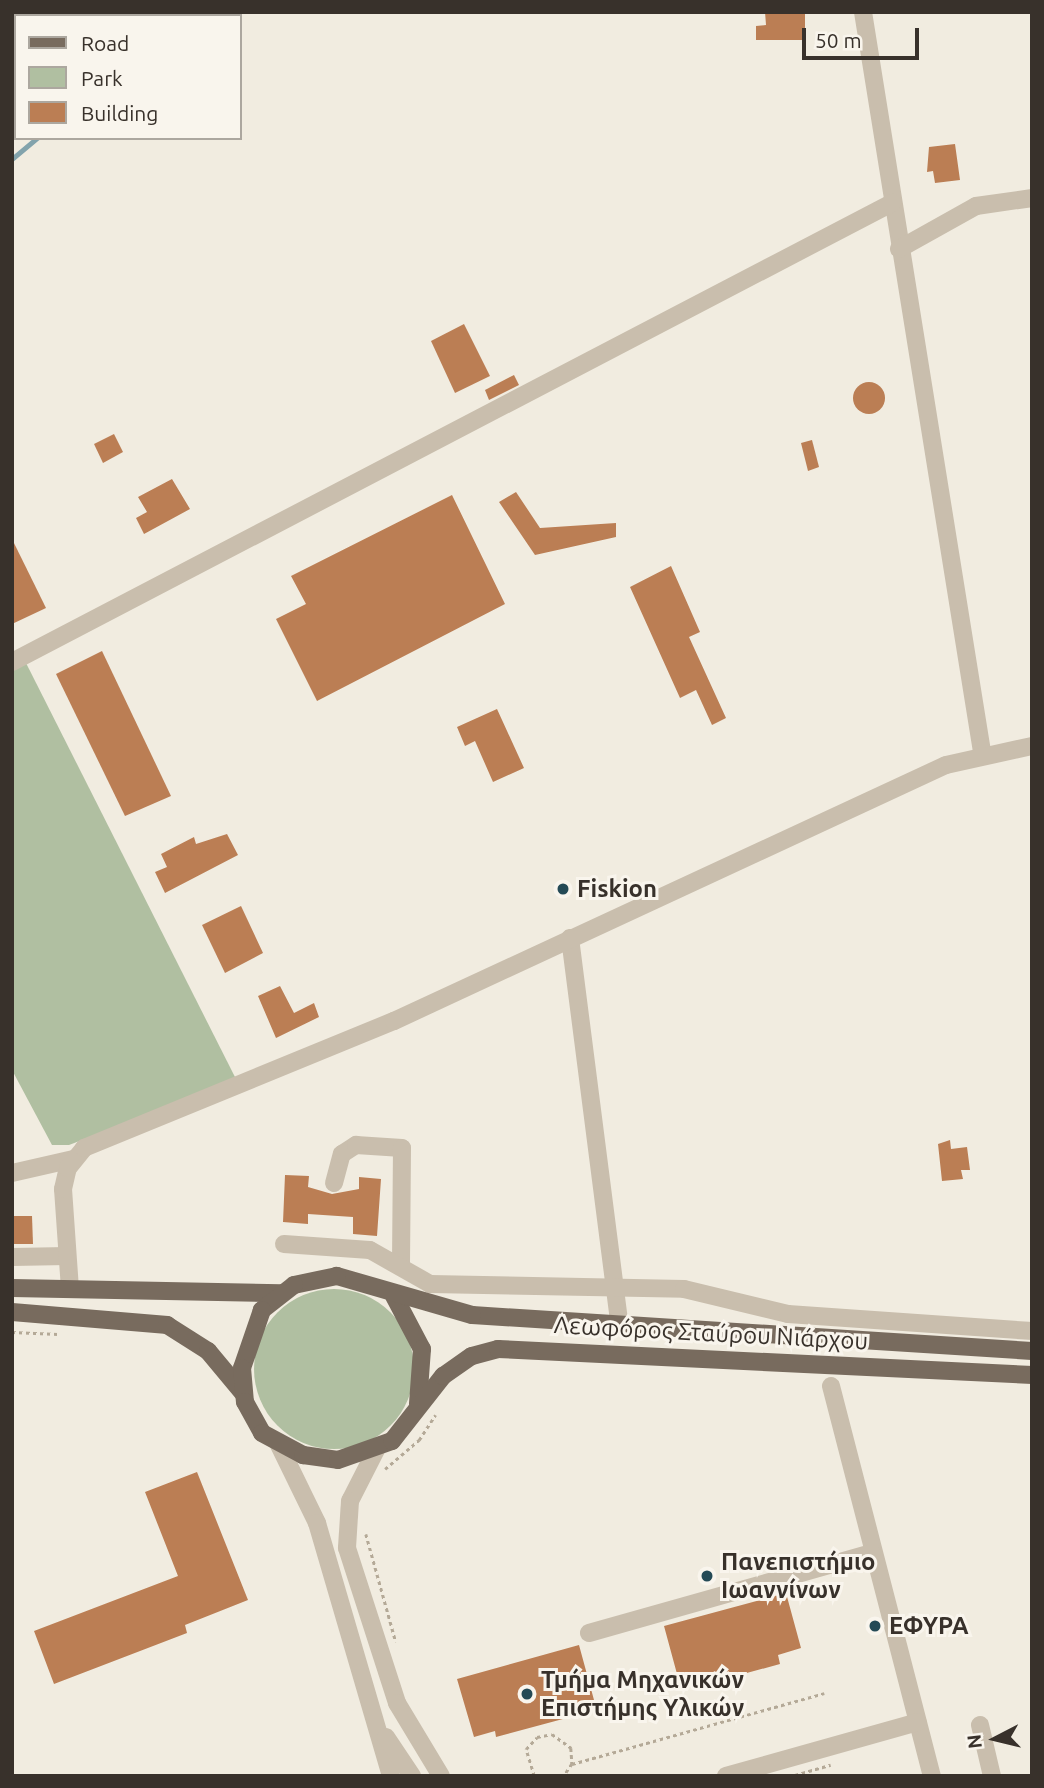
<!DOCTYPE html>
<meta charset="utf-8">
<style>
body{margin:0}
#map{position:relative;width:1044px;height:1788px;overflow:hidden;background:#f1ece0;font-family:Ubuntu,sans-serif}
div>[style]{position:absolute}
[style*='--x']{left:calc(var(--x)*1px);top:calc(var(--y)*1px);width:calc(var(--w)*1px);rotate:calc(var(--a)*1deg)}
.green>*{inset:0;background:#b0bfa1}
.round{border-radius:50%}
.stream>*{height:4.5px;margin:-2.25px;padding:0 2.25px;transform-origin:2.25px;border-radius:2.25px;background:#82a3ac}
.building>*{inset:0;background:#bb7e54}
.path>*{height:2.5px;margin-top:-1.25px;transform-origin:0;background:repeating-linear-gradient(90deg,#b4a997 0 3.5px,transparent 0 7px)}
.minor>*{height:18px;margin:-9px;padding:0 9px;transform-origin:9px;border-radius:9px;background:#c9bead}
.major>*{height:18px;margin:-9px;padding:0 9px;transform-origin:9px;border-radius:9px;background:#786b5e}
.dots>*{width:19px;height:19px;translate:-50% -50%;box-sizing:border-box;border:4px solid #f9f5ed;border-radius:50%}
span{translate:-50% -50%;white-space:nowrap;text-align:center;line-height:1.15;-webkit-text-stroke:6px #f9f5ed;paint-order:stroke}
.poi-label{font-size:24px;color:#38312b;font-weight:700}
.left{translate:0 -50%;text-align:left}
.street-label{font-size:24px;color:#38312b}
.frame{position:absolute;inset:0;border:14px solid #38312b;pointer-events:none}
.legend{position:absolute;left:14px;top:14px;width:228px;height:126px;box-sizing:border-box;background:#f9f5ed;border:2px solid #aca79f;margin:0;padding:9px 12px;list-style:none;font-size:21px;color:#38312b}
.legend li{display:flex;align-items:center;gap:14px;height:35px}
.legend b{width:35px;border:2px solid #aca79f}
.north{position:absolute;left:960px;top:1704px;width:70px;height:70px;-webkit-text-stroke:5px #f9f5ed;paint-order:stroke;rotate:263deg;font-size:19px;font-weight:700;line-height:28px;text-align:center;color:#38312b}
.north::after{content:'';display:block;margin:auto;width:24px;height:32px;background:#38312b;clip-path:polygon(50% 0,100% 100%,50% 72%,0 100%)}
.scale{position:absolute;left:802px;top:28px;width:117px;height:32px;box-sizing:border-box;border:4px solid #38312b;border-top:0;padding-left:9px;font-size:21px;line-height:24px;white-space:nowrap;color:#38312b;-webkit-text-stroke:5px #f9f5ed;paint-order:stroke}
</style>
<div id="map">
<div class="green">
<i style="clip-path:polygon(26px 663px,237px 1081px,69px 1145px,52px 1145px,12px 1070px,12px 670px)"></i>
<i class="round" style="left:254px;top:1289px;width:160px;height:160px"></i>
</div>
<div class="stream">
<i style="--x:184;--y:16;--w:6;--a:-45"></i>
<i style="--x:12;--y:159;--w:33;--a:-40"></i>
</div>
<div class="building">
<i style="clip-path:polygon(765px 12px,805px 12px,805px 40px,756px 40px,756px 26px,766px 25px)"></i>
<i style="clip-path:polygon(955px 144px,960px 180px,935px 183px,933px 171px,927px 172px,929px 147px)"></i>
<i style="clip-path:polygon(464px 324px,490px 376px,455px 393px,431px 341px)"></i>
<i style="clip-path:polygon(514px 375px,519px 385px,489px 400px,485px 390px)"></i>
<i class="round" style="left:853px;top:382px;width:32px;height:32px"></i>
<i style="clip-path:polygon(114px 434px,123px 452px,103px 463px,94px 444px)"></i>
<i style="clip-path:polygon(812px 440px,819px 467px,808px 471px,801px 443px)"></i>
<i style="clip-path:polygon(172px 479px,190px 509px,144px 534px,136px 518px,147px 512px,138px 497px)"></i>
<i style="clip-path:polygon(516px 492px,540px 528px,616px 523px,616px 537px,535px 555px,499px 502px)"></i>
<i style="clip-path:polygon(452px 495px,505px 604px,317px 701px,276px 619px,306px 604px,291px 576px)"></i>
<i style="clip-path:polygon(12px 539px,46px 608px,12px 624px)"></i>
<i style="clip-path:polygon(671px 566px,700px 632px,689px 637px,726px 718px,712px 725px,696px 690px,680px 698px,630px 587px)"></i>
<i style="clip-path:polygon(102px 651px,171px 796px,125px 816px,56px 674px)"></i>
<i style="clip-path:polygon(497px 709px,524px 768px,493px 782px,475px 741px,465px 746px,457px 727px)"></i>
<i style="clip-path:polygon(227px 834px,238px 855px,165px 893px,155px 872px,167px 867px,161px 854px,194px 837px,196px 844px)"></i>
<i style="clip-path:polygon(241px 906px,263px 953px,225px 973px,202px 925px)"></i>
<i style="clip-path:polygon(280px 986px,294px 1013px,314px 1003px,319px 1017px,276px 1038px,258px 996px)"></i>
<i style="clip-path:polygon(950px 1140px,951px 1149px,967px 1147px,970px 1170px,961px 1170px,963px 1179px,942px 1181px,938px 1144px)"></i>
<i style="clip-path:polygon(285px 1175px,309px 1176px,308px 1187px,332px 1194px,359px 1189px,359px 1177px,381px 1179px,377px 1236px,353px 1234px,353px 1217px,308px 1214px,308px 1224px,283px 1222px)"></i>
<i style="clip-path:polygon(12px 1216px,32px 1216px,33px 1244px,12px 1244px)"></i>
<i style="clip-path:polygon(197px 1472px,248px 1600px,185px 1625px,187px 1633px,54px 1684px,34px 1631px,178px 1576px,145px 1492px)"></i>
<i style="clip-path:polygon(786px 1593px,801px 1648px,778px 1655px,780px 1664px,703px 1685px,702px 1679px,680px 1685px,664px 1626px)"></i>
<i style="clip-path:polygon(579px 1645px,594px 1700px,571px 1707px,574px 1716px,496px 1737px,495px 1731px,474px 1737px,457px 1679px)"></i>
</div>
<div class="path">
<i style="--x:12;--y:1332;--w:46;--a:2.5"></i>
<i style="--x:385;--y:1469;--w:45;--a:-40.5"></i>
<i style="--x:419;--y:1440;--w:30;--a:-57"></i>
<i style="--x:366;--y:1534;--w:112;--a:74.5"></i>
<i style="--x:572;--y:1764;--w:262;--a:-15.7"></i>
<i style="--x:795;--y:1775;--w:37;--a:-16"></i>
<i style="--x:534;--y:1776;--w:28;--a:-107"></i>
<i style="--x:526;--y:1749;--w:16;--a:-47"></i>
<i style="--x:537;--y:1737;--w:15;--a:-11"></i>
<i style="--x:552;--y:1734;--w:24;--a:36"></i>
<i style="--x:571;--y:1748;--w:16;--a:86"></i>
<i style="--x:572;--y:1764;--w:14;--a:124"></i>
</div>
<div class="minor">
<i style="--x:863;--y:12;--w:750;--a:80.86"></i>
<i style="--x:899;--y:249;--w:88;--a:-29.2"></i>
<i style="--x:976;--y:206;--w:57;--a:-8.1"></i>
<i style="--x:12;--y:662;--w:993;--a:-27.55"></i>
<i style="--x:570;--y:938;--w:385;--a:82.7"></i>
<i style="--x:12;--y:1173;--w:63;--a:-12.9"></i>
<i style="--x:334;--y:1183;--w:30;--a:-75"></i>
<i style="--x:342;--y:1154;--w:17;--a:-33"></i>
<i style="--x:356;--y:1145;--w:46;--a:3.7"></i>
<i style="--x:402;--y:1148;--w:115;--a:90.5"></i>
<i style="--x:284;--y:1244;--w:86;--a:4"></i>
<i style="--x:370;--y:1250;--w:69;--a:29.5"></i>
<i style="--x:430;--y:1284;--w:254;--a:1.1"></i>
<i style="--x:684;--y:1289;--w:107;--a:13.5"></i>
<i style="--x:788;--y:1314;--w:245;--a:4"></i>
<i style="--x:12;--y:1257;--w:55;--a:-1"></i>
<i style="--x:70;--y:1289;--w:100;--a:-94"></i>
<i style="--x:63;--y:1189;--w:22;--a:-77"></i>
<i style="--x:68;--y:1168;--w:26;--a:-51"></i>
<i style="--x:84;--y:1148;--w:335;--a:-22.3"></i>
<i style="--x:394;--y:1021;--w:608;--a:-24.88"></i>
<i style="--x:946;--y:765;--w:88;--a:-12.5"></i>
<i style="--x:831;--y:1386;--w:403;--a:75.5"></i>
<i style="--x:279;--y:1445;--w:87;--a:64"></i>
<i style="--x:317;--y:1523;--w:264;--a:73.7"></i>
<i style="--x:376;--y:1450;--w:57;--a:117"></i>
<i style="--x:350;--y:1501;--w:47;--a:93.7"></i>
<i style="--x:347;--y:1548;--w:163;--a:72.1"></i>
<i style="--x:397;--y:1703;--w:85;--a:58.9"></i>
<i style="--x:589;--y:1633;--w:294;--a:-15.8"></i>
<i style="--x:980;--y:1725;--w:52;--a:76.8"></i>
<i style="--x:386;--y:1737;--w:47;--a:56.3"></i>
<i style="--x:726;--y:1776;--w:199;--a:-15.7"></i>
</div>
<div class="major">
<i style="--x:12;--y:1288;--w:269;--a:1.1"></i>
<i style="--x:394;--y:1296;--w:60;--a:62.2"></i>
<i style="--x:422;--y:1349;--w:55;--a:94.2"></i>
<i style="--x:12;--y:1312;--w:156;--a:4.8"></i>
<i style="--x:167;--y:1325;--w:49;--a:32.4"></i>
<i style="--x:208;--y:1351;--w:55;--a:50.2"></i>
<i style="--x:1032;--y:1351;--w:561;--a:-176.32"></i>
<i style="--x:472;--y:1315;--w:141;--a:-163.9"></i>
<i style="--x:337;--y:1276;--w:44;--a:168.2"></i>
<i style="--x:294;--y:1285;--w:41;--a:142"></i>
<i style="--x:262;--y:1310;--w:61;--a:109"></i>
<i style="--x:242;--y:1368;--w:34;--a:85"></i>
<i style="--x:245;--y:1402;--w:35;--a:61"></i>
<i style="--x:262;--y:1433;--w:47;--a:28.2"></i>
<i style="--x:303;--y:1455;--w:35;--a:8"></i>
<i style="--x:338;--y:1460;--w:57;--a:-19.4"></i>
<i style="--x:392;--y:1441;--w:83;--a:-51.9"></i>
<i style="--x:443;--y:1376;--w:35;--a:-35"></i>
<i style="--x:472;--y:1356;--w:27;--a:-15"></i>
<i style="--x:498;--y:1349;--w:535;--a:2.79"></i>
</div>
<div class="dots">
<i style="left:563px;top:889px;background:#244a56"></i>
<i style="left:707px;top:1576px;background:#244a56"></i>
<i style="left:875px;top:1626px;background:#244a56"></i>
<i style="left:527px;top:1694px;background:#244a56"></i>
</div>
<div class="poi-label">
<span class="left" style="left:577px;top:889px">Fiskion</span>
<span class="left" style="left:721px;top:1576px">Πανεπιστήμιο<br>Ιωαννίνων</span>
<span class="left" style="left:889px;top:1626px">ΕΦΥΡΑ</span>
<span class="left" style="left:541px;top:1694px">Τμήμα Μηχανικών<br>Επιστήμης Υλικών</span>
</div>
<div class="street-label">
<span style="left:711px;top:1333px;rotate:3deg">Λεωφόρος Σταύρου Νιάρχου</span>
</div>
<div class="frame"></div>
<ul class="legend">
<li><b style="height:9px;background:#786b5e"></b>Road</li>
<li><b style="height:19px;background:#b0bfa1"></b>Park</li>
<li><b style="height:19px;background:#bb7e54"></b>Building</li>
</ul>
<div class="north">N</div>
<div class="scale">50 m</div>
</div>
